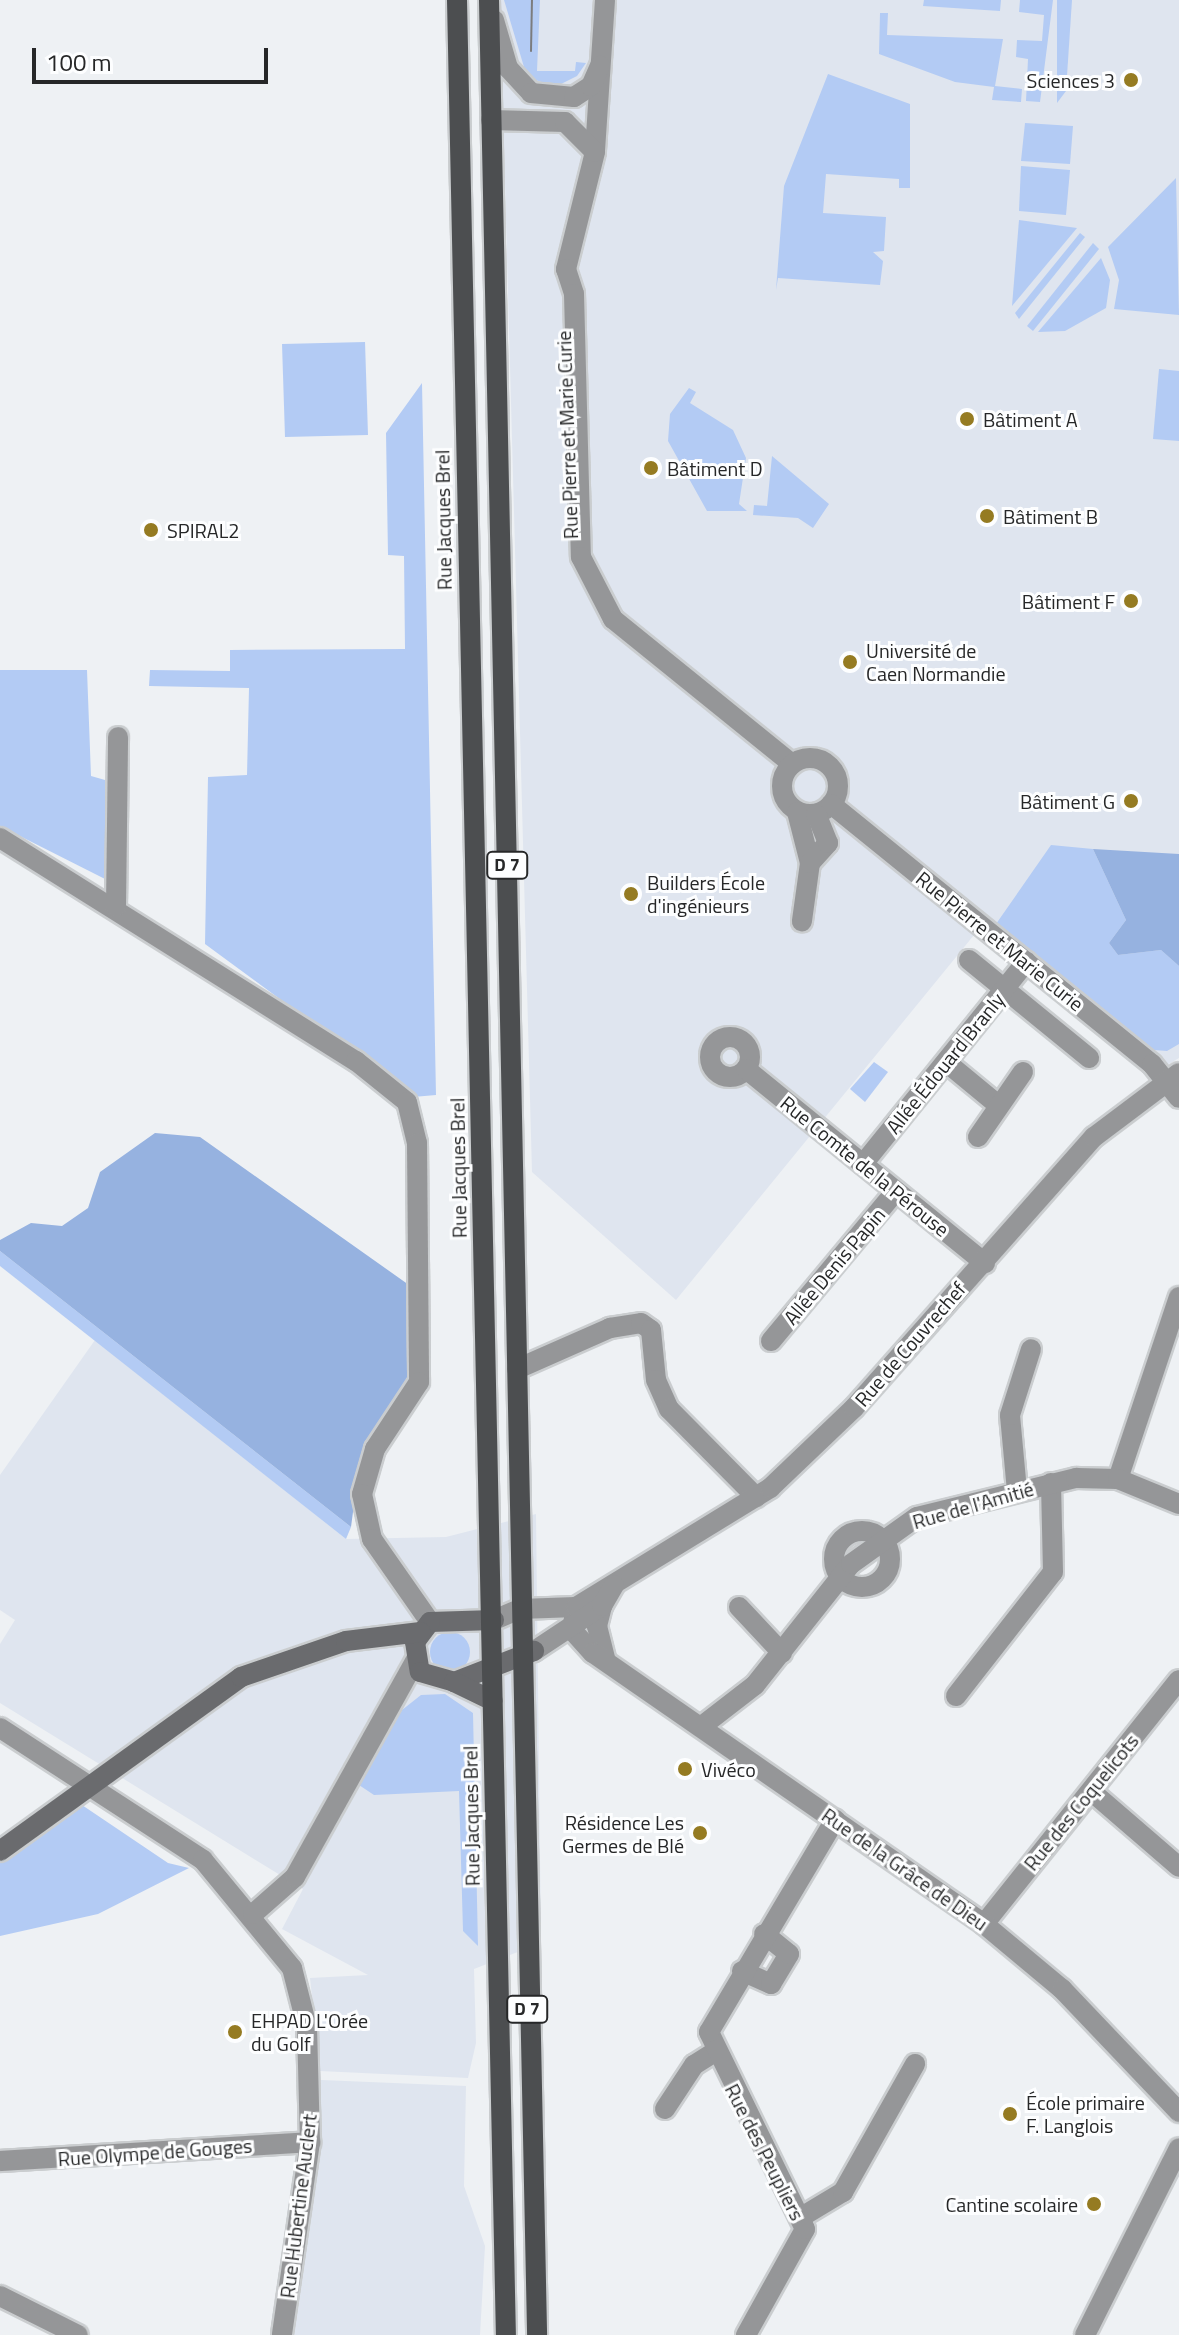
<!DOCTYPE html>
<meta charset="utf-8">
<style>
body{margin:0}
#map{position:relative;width:1179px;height:2335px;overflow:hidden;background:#eef1f4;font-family:"Titillium Web",sans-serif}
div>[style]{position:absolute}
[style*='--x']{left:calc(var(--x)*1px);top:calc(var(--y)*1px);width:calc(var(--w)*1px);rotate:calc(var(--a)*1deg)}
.built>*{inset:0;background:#dfe5ef}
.green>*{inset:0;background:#b3cbf4}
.round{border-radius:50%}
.forest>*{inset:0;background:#96b2e0}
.roads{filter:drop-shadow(2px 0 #cacdcf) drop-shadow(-2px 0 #cacdcf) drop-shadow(0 2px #cacdcf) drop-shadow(0 -2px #cacdcf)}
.minor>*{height:20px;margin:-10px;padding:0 10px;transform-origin:10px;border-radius:10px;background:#959698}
.minor>.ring{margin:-10px;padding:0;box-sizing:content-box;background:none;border:20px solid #959698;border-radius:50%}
.tertiary>*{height:20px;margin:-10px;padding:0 10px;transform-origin:10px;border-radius:10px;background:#959698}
.secondary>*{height:20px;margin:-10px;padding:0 10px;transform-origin:10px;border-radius:10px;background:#6a6b6e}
.primary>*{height:20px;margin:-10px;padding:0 10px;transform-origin:10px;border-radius:10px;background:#4c4e50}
.tram>*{height:2px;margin:-1px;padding:0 1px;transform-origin:1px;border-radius:1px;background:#7b7c7e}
.dots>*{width:22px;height:22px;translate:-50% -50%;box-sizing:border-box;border:4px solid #fdfeff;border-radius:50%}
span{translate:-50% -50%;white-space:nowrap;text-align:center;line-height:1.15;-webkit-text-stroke:6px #fdfeff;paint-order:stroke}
.shield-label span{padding:2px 6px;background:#fdfeff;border:2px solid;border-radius:6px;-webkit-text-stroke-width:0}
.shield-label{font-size:18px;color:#262728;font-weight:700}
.poi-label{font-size:20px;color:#262728}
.right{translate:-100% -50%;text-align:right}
.left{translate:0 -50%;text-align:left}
.street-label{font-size:20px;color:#262728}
.scale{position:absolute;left:32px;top:48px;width:236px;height:36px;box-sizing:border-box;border:4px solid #262728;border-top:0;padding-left:10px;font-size:24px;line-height:28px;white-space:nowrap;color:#262728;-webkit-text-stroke:6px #fdfeff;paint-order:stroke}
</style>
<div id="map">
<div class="built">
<i style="clip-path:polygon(500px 0,1179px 0,1179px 1058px,1150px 1075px,974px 935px,676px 1300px,532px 1172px)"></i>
<i style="clip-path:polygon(95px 1340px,346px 1539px,446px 1537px,536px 1514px,541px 1943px,474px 1969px,476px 2043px,468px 2078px,320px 2071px,310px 1978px,368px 1975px,282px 1929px,303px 1889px,0 1703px,0 1644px,15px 1620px,0 1610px,0 1475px)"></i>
<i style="clip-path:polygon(321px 2080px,466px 2086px,464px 2186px,485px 2246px,480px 2335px,291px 2335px,317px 2173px)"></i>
</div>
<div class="green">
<i style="clip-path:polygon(504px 0,540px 0,537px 71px,575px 71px,576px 62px,586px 63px,577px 76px,555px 87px,527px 77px)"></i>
<i style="clip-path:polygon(924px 0,1001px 0,1000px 11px,923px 6px)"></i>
<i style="clip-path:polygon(1020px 0,1053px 0,1040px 102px,1026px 101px,1028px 59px,1016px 57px,1017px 40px,1042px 41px,1044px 15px,1019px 12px)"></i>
<i style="clip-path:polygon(1057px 0,1072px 0,1066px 91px,1057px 103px)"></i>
<i style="clip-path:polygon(880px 13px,888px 13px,887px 35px,1003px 39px,995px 86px,1022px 89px,1021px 102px,992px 100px,994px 87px,955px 82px,879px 54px)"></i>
<i style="clip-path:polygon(828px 74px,910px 104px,910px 188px,899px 188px,899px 179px,826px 174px,823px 213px,886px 217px,884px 251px,873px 252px,883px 261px,880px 285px,778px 278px,776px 290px,784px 186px)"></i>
<i style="clip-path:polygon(1025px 123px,1073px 126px,1070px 164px,1021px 161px)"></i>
<i style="clip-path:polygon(1021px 166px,1070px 170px,1066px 215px,1019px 211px)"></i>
<i style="clip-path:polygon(1176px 178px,1179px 315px,1114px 309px,1119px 280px,1108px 247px)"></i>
<i style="clip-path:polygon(1019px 220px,1077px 228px,1012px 306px)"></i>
<i style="clip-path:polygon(1080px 233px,1085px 237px,1019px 319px,1015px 313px)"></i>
<i style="clip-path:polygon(1093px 243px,1099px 249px,1033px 331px,1027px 326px)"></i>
<i style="clip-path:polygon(1101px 258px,1110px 280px,1106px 308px,1065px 331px,1038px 332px)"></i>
<i style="clip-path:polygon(365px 342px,368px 435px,285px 437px,282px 344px)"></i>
<i style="clip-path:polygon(1159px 369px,1179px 371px,1179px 441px,1153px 439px)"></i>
<i style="clip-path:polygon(422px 383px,436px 1095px,413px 1097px,205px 944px,208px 777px,247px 775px,249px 688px,149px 686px,150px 670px,230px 671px,230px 650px,405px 649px,404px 556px,388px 555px,386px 433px)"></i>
<i style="clip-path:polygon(689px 388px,696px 392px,690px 403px,733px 430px,746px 458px,739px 504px,747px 511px,707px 511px,668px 441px,670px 414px)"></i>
<i style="clip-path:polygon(772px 456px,829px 504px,813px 528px,798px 518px,753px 515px,754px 505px,767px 506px)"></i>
<i style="clip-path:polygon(0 670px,87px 670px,91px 776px,105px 780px,105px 879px,0 826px)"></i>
<i style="clip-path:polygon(1051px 845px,1093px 849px,1126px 920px,1109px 943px,1118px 955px,1161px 950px,1179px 966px,1179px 1044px,1167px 1051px,1154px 1050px,996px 924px)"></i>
<i style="clip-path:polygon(874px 1062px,888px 1072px,865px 1102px,850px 1089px)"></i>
<i style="clip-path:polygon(0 1251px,351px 1527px,346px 1539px,0 1266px)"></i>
<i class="round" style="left:430px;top:1632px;width:40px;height:40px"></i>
<i style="clip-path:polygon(445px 1694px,473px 1713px,478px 1946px,463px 1931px,459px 1791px,374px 1795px,359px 1785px,402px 1710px,421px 1695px)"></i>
<i style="clip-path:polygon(79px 1803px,168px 1863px,189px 1868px,98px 1914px,0 1936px,0 1861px)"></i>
</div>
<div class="forest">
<i style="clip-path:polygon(1093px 849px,1179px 854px,1179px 966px,1161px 950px,1118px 955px,1109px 943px,1126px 920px)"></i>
<i style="clip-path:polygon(155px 1133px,200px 1137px,409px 1285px,411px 1375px,359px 1467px,351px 1527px,0 1251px,0 1240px,31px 1223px,62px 1226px,88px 1208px,100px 1172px)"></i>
</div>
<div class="roads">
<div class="minor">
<i style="--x:605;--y:0;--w:152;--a:93.8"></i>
<i style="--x:595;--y:152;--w:121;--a:103.9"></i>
<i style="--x:566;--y:269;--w:26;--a:72"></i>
<i style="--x:574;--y:294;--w:263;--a:88.5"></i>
<i style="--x:581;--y:557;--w:70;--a:62.7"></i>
<i style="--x:613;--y:619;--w:230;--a:39"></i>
<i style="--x:494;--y:20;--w:50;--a:73.7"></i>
<i style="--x:508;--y:68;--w:34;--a:47"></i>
<i style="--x:531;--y:93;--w:43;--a:5.3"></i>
<i style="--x:574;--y:97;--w:20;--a:-33"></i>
<i style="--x:591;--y:86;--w:22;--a:-66"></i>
<i style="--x:491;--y:120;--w:74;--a:1.5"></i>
<i style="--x:565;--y:122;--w:42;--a:45"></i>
<i class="ring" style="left:782px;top:758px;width:36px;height:36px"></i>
<i style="--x:831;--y:804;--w:413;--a:39"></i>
<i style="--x:1152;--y:1064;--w:43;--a:51.5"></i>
<i style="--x:797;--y:812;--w:53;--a:75.7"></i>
<i style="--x:810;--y:863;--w:59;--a:97.9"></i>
<i style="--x:0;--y:838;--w:420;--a:32.1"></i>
<i style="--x:356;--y:1061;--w:65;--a:38.8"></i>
<i style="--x:407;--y:1102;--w:42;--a:76.3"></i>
<i style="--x:417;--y:1143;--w:239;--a:89.5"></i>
<i style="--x:419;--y:1382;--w:80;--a:123.3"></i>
<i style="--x:375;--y:1449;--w:47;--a:106.1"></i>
<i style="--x:362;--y:1494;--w:46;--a:77.5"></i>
<i style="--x:372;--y:1539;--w:101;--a:55.1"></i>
<i style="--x:810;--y:863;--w:27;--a:-48"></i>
<i style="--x:828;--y:843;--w:31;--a:-112"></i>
<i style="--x:116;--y:907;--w:170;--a:-89.3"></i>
<i style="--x:969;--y:960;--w:155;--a:39.2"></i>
<i class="ring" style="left:710px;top:1037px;width:20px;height:20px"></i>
<i style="--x:946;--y:1062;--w:66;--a:39.5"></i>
<i style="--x:746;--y:1069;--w:308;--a:39.1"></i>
<i style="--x:978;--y:1137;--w:79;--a:-55.3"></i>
<i style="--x:863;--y:1164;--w:260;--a:-51.1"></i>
<i style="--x:771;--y:1341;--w:195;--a:-50.2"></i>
<i style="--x:517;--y:1369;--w:102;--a:-23.8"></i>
<i style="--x:610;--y:1328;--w:31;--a:-9"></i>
<i style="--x:641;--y:1323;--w:12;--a:35"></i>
<i style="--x:651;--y:1330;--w:50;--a:84.3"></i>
<i style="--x:656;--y:1380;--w:32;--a:66"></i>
<i style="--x:669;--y:1409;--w:124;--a:45.3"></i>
<i style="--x:1118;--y:1479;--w:192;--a:-71.5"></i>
<i style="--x:1017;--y:1491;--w:76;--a:-95.3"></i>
<i style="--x:1010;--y:1415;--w:69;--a:-72.3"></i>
<i class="ring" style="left:834px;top:1531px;width:36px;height:36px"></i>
<i style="--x:739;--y:1607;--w:63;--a:46.9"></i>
<i style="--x:956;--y:1696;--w:157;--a:-52"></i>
<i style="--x:1053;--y:1572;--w:89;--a:-91.3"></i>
<i style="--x:702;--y:1726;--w:67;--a:-37.7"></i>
<i style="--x:755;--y:1685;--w:154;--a:-51.6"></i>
<i style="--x:851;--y:1564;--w:81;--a:-35.5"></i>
<i style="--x:917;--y:1517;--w:164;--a:-13.8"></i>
<i style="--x:1076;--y:1478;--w:42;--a:1.4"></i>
<i style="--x:1118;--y:1479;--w:66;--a:22.3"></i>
<i style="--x:0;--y:1728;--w:242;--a:33"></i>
<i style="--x:203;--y:1860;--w:140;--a:50.5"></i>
<i style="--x:292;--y:1968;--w:61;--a:75.7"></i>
<i style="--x:307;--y:2027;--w:115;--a:88.5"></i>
<i style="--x:310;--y:2142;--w:195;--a:98.3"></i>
<i style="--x:1091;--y:1791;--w:116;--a:40.8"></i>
<i style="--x:253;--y:1914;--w:56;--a:-41.4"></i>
<i style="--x:295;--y:1877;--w:247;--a:-60.9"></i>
<i style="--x:984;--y:1924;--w:312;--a:-51.4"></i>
<i style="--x:742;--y:1971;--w:32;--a:24"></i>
<i style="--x:771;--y:1984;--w:35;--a:-59"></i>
<i style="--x:789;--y:1954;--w:32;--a:-141"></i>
<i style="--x:665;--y:2109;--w:53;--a:-56.6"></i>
<i style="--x:694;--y:2065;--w:22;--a:-32"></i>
<i style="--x:0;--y:2161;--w:311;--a:-3.5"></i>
<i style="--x:803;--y:2216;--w:47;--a:-31"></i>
<i style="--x:843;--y:2192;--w:147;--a:-60.6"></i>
<i style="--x:0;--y:2296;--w:87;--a:26.6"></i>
<i style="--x:746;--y:2335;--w:121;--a:-60.9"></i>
<i style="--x:805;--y:2229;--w:219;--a:-116"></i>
<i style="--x:709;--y:2032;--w:247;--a:-59.3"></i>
<i style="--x:1085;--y:2335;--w:209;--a:-63.3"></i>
</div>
<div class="tertiary">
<i style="--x:602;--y:1606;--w:21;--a:104"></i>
<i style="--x:597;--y:1626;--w:34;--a:76"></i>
<i style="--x:576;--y:1607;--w:23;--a:100"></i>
<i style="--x:572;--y:1630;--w:31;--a:48"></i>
<i style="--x:593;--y:1653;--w:476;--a:34.7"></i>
<i style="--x:984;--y:1924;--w:102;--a:39.8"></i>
<i style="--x:1062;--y:1989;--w:170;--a:46.4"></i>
<i style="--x:494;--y:1620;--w:28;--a:-23"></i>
<i style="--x:520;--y:1609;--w:56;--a:-2"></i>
<i style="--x:576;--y:1607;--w:228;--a:-31.5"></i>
<i style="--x:770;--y:1488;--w:116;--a:-43.6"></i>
<i style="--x:854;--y:1408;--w:362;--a:-48.5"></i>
<i style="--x:1094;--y:1137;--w:106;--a:-37"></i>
<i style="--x:534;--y:1651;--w:82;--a:-33.5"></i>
<i style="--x:602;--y:1606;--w:24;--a:-60"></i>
</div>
<div class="secondary">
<i style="--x:494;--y:1620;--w:64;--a:178.2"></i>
<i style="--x:430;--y:1622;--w:25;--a:127"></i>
<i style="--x:415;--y:1642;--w:30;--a:81"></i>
<i style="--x:420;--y:1672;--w:35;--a:16"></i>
<i style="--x:454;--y:1682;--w:86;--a:-21.2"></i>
<i style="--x:454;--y:1682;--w:43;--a:26"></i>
<i style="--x:0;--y:1851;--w:297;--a:-35.8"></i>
<i style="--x:241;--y:1677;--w:111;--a:-18.9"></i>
<i style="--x:346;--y:1641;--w:75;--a:-6.9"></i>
</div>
<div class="primary">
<i style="--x:457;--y:0;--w:2336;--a:88.8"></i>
<i style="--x:489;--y:0;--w:2335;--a:88.82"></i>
</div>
</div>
<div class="tram">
<i style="--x:531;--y:51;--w:51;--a:-88.9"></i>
</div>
<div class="dots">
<i style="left:1131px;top:80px;background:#957b22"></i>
<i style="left:967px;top:419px;background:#957b22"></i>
<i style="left:651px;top:468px;background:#957b22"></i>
<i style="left:987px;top:516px;background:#957b22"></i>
<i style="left:151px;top:530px;background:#957b22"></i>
<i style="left:1131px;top:601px;background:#957b22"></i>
<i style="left:850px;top:662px;background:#957b22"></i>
<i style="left:1131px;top:801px;background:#957b22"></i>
<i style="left:631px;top:894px;background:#957b22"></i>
<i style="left:685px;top:1769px;background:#957b22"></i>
<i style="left:700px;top:1833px;background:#957b22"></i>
<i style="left:235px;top:2032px;background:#957b22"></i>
<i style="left:1010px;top:2114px;background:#957b22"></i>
<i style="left:1094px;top:2204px;background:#957b22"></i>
</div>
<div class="shield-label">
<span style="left:507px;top:865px">D 7</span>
<span style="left:527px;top:2009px">D 7</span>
</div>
<div class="poi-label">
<span class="right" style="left:1115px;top:80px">Sciences 3</span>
<span class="left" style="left:983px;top:419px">Bâtiment A</span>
<span class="left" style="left:667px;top:468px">Bâtiment D</span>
<span class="left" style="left:1003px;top:516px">Bâtiment B</span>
<span class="left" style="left:167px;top:530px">SPIRAL2</span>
<span class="right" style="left:1115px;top:601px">Bâtiment F</span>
<span class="left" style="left:866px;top:662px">Université de<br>Caen Normandie</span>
<span class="right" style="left:1115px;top:801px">Bâtiment G</span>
<span class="left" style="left:647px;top:894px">Builders École<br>d'ingénieurs</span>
<span class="left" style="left:701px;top:1769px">Vivéco</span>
<span class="right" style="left:684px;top:1834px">Résidence Les<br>Germes de Blé</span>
<span class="left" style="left:251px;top:2032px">EHPAD L'Orée<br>du Golf</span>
<span class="left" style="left:1026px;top:2114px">École primaire<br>F. Langlois</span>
<span class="right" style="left:1078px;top:2204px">Cantine scolaire</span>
</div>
<div class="street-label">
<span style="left:567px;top:435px;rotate:-92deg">Rue Pierre et Marie Curie</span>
<span style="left:443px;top:520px;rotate:-91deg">Rue Jacques Brel</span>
<span style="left:1000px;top:941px;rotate:39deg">Rue Pierre et Marie Curie</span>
<span style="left:945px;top:1063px;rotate:-51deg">Allée Édouard Branly</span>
<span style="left:865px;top:1166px;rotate:39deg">Rue Comte de la Pérouse</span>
<span style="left:458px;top:1168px;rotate:-91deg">Rue Jacques Brel</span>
<span style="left:834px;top:1266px;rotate:-50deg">Allée Denis Papin</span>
<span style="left:910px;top:1344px;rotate:-49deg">Rue de Couvrechef</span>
<span style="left:973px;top:1505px;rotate:-16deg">Rue de l'Amitié</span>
<span style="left:1081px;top:1802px;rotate:-51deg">Rue des Coquelicots</span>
<span style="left:471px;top:1816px;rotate:-91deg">Rue Jacques Brel</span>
<span style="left:905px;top:1869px;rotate:35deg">Rue de la Grâce de Dieu</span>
<span style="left:155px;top:2152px;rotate:-4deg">Rue Olympe de Gouges</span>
<span style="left:765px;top:2152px;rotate:63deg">Rue des Peupliers</span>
<span style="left:298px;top:2206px;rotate:-83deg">Rue Hubertine Auclert</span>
</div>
<div class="scale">100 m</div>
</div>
